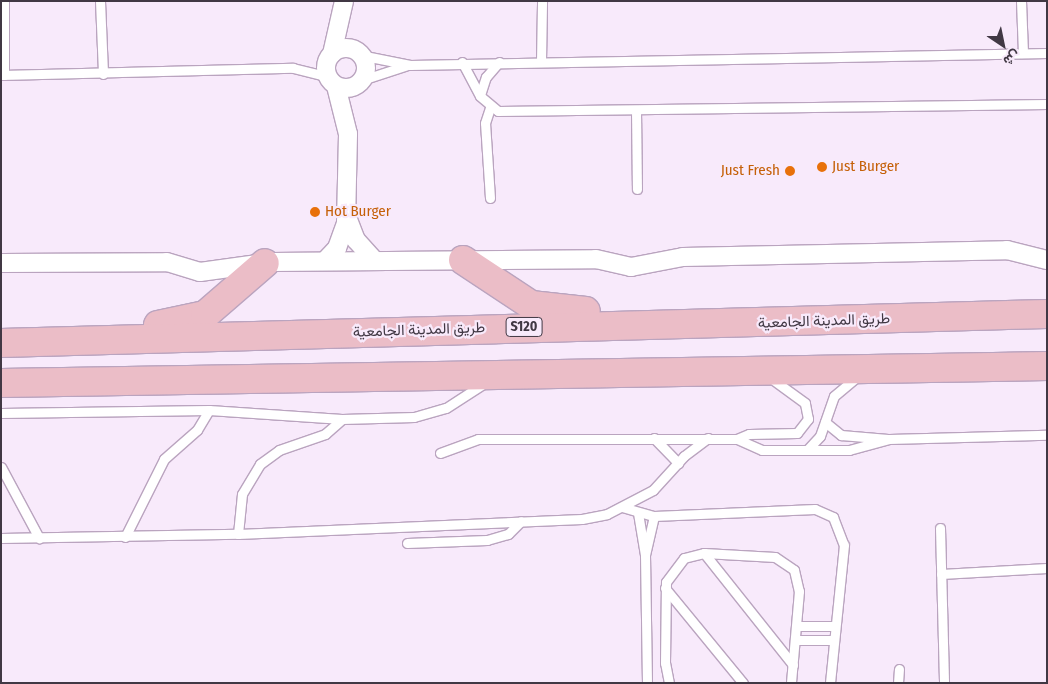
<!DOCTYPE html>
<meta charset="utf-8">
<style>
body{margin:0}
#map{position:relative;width:1048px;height:684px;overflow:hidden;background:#f8eafb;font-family:"Fira Sans Condensed",Vazirmatn,sans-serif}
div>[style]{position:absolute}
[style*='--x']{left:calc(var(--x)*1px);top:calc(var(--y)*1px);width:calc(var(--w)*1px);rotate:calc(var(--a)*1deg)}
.roads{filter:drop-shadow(1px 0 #baa4bf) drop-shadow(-1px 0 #baa4bf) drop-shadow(0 1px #baa4bf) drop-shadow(0 -1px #baa4bf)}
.lane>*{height:9px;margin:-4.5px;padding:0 4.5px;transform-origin:4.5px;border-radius:4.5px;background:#fff}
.street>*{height:18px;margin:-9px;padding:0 9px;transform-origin:9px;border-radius:9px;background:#fff}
.street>.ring{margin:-9px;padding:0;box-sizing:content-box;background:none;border:18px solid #fff;border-radius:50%}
.primary>*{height:28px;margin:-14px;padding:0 14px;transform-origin:14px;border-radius:14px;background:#ebbdc7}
.dots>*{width:14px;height:14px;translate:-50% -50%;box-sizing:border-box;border:2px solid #f8eafb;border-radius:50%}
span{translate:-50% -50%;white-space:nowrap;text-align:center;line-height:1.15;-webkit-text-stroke:4.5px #f8eafb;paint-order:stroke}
.shield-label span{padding:1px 4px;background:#f8eafb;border:1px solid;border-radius:4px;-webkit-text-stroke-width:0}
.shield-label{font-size:14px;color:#413844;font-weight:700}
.food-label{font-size:15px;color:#c56008}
.left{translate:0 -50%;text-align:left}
.right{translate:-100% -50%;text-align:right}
.street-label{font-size:15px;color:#413844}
.frame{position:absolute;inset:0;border:2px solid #413844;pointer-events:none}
.north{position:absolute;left:978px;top:20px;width:50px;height:50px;-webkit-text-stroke:4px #f8eafb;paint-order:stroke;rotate:146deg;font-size:14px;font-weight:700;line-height:20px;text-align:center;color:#413844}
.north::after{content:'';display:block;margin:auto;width:18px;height:22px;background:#413844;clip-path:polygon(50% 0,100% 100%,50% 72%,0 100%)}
</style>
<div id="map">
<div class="roads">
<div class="lane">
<i style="--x:4;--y:1;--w:74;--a:90"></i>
<i style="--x:100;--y:1;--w:73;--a:87.6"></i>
<i style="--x:1021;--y:1;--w:52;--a:87.8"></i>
<i style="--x:360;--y:55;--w:51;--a:11.3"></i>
<i style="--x:410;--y:65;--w:637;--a:-1.08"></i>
<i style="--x:541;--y:61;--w:60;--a:-89"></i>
<i style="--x:462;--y:62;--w:38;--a:62"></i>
<i style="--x:480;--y:96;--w:23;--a:40"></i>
<i style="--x:498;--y:111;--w:549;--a:-0.73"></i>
<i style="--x:1;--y:75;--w:292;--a:-1.4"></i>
<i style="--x:293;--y:68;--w:36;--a:14"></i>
<i style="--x:362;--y:80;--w:45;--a:-18"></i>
<i style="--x:480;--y:95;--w:19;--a:-72"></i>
<i style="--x:486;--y:77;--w:20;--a:-49"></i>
<i style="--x:636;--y:110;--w:79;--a:89.3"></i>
<i style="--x:490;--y:198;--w:75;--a:-93.8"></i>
<i style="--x:485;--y:123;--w:16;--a:-72"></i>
<i style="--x:1;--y:413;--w:208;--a:-0.8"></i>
<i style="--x:209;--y:410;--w:133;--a:3.9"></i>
<i style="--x:342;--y:419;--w:72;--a:-1.6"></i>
<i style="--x:414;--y:417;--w:33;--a:-16"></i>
<i style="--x:446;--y:408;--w:48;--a:-33"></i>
<i style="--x:825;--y:422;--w:21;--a:39"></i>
<i style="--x:841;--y:435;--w:47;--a:4.9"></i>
<i style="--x:654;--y:438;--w:35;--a:46"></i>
<i style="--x:737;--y:439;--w:27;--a:24"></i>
<i style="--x:762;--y:450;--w:87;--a:0"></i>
<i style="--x:849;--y:450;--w:41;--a:-15.4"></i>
<i style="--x:889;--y:439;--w:158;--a:-1.5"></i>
<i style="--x:807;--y:450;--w:19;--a:-47"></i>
<i style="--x:820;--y:436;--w:42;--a:-70.7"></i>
<i style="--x:834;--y:396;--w:30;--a:-40"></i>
<i style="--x:440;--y:453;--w:40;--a:-20.2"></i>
<i style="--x:478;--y:439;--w:259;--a:0"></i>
<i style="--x:737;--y:439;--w:13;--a:-23"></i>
<i style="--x:749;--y:434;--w:48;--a:-1.2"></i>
<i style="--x:797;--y:433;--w:18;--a:-52"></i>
<i style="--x:808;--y:419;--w:16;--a:-101"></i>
<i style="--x:805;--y:403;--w:41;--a:-144"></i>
<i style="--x:1;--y:467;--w:81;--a:61.8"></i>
<i style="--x:622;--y:507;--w:33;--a:16"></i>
<i style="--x:654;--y:516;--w:161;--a:-2.5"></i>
<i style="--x:815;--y:509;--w:20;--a:24"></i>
<i style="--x:833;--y:517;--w:30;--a:69"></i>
<i style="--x:844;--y:545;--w:139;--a:95.8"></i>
<i style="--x:638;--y:513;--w:43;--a:80.5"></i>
<i style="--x:645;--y:555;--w:128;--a:89.1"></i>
<i style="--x:940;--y:528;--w:155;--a:88.5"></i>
<i style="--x:238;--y:534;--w:40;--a:-84.3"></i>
<i style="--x:242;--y:494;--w:35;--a:-59"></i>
<i style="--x:260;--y:464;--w:24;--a:-36"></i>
<i style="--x:279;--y:450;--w:49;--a:-19.2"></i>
<i style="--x:325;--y:434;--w:23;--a:-41"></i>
<i style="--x:125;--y:537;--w:87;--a:-63.4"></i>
<i style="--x:164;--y:459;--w:44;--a:-41.3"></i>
<i style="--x:197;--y:430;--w:23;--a:-59"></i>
<i style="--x:1;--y:538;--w:237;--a:-1"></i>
<i style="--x:238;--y:534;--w:344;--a:-2.5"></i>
<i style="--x:582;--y:519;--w:25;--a:-11"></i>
<i style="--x:607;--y:514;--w:52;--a:-27.6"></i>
<i style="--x:653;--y:490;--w:46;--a:-47.6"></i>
<i style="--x:684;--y:456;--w:30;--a:-37"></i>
<i style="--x:407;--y:543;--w:80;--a:-2.1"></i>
<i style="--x:487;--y:540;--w:22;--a:-16"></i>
<i style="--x:508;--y:534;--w:18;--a:-45"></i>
<i style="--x:704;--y:553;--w:143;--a:51.5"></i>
<i style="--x:645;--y:555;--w:40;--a:-77"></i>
<i style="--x:941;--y:574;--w:106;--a:-3.2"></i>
<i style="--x:665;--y:588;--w:123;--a:50.6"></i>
<i style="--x:797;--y:626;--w:37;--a:0"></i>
<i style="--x:795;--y:640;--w:38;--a:0"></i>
<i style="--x:669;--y:683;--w:20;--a:-101"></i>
<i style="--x:665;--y:663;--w:81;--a:-89.3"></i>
<i style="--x:666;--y:582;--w:30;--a:-53"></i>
<i style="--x:684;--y:558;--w:21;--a:-14"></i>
<i style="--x:704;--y:553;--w:71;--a:3.2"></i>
<i style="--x:775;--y:557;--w:23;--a:34"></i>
<i style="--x:794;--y:570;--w:22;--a:77"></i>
<i style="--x:799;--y:591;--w:92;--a:95"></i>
<i style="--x:898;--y:683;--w:14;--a:-86"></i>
</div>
<div class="street">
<i class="ring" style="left:326px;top:48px;width:22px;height:22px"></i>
<i style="--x:332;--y:54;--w:54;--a:-77.2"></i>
<i style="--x:347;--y:217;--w:25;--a:69"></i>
<i style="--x:356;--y:240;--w:27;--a:48"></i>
<i style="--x:325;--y:261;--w:18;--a:-47"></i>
<i style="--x:337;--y:248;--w:27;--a:-70"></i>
<i style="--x:346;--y:223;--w:89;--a:-88.7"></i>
<i style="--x:348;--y:134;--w:49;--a:-104"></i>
<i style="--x:1;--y:263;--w:166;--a:-0.3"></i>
<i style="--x:167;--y:262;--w:34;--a:17"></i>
<i style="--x:200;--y:272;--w:73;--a:-7.9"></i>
<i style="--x:272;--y:262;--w:324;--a:-0.5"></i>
<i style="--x:596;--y:259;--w:36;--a:13"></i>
<i style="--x:631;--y:267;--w:53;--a:-10.9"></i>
<i style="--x:683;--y:257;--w:324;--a:-1.2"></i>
<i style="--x:1007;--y:250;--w:41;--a:14"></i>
</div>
<div class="primary">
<i style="--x:463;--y:260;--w:82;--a:33.5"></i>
<i style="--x:531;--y:305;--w:55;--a:6.2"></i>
<i style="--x:158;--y:325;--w:48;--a:-12"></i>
<i style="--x:205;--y:315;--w:79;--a:-40.9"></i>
<i style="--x:1;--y:343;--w:1046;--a:-1.59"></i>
<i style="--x:1;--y:383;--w:1046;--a:-0.93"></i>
</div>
</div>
<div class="dots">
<i style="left:822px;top:167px;background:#e8710a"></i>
<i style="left:790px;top:171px;background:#e8710a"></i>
<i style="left:315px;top:212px;background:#e8710a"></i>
</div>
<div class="shield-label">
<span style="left:524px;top:327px">S120</span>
</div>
<div class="food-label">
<span class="left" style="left:832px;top:167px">Just Burger</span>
<span class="right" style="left:780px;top:171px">Just Fresh</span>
<span class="left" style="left:325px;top:212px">Hot Burger</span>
</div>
<div class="street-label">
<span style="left:824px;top:321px;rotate:-2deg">طريق المدينة الجامعية</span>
<span style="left:419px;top:330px;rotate:-2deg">طريق المدينة الجامعية</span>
</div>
<div class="frame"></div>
<div class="north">ش</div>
</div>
